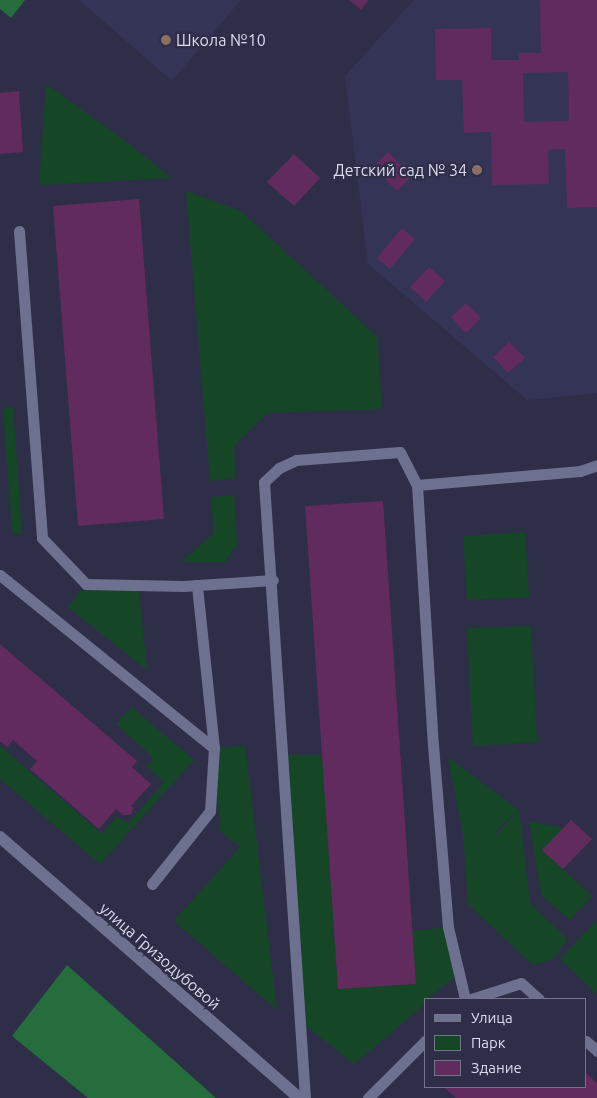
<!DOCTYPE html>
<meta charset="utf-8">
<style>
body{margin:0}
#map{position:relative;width:597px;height:1098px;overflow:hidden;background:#2e2e49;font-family:Ubuntu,sans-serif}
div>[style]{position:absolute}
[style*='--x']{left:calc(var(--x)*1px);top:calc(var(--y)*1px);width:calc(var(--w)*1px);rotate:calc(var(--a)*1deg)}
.built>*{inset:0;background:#343456}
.green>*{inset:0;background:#154726}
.forest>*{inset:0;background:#256d3d}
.building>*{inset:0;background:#622b5d}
.service>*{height:11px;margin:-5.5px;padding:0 5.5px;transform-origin:5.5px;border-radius:5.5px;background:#6e708f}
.minor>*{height:12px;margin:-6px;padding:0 6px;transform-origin:6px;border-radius:6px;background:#6e708f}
.dots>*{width:14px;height:14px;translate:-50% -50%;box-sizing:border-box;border:2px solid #2e2e49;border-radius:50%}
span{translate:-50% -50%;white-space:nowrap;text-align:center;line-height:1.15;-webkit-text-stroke:4.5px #2e2e49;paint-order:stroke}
.poi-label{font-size:16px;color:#dadbed}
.left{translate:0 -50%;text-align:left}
.right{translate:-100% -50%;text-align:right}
.street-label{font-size:16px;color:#dadbed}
.legend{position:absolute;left:424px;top:998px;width:162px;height:90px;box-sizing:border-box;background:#2e2e49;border:1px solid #73738b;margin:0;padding:6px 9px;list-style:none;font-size:15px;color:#dadbed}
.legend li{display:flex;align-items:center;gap:10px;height:25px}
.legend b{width:25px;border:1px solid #73738b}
</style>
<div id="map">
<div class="built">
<i style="clip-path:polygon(79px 0,241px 0,172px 81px)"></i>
<i style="clip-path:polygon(414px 0,597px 0,597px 393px,527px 400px,368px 264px,345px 76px)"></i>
</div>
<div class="green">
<i style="clip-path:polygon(46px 84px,124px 140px,171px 178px,39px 185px)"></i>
<i style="clip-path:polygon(186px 191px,241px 211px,377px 337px,382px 409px,267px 413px,234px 446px,235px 478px,210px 481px)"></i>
<i style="clip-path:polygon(13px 407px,22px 534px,12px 533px,3px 408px)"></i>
<i style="clip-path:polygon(234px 495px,237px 544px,225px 562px,181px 562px,214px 533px,211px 497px)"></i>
<i style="clip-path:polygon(525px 532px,529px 597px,467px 600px,463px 536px)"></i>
<i style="clip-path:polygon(86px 584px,138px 585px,147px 670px,68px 607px)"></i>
<i style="clip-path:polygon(531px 626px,537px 742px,473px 746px,467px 628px)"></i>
<i style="clip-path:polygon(131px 707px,194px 760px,100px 864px,0 779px,0 746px,102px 834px,116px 817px,129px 823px,164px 782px,147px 767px,153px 757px,116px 724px)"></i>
<i style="clip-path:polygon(245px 746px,277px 1010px,174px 921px,240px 847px,220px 831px,214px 748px)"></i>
<i style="clip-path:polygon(284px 755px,322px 755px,338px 989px,416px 984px,412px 931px,448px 927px,459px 974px,426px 999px,426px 1003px,354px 1064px,300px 1021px)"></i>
<i style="clip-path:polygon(448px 757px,518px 810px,496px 831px,496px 835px,519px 810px,530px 903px,567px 939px,553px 959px,533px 965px,468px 904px,463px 834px)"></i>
<i style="clip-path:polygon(529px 821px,563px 828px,543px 851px,592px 896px,570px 920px,541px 895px)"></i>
<i style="clip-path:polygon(597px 920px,597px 994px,560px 959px)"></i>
</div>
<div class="forest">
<i style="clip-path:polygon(0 0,25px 0,11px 18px,0 9px)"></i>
<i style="clip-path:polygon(67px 965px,216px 1098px,88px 1098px,12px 1036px)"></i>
</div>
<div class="building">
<i style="clip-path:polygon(349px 0,369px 0,361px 10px)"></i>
<i style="clip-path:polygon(evenodd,540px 0,597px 0,597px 207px,567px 208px,565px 149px,548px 150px,549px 184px,492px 185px,491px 132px,464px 133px,462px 80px,436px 80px,435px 29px,491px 28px,491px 60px,519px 60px,519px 53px,541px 53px,540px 0,568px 72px,569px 121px,524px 122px,523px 73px,568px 72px)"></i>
<i style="clip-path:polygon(19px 91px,23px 152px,0 154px,0 93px)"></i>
<i style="clip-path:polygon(388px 152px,412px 176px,397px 191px,373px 167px)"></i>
<i style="clip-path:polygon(294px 154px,320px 178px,294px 206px,267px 182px)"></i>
<i style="clip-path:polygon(139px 199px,164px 519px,78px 526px,53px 206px)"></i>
<i style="clip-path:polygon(402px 228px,415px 239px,390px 269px,377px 258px)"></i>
<i style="clip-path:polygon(429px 267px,445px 281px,426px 302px,410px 287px)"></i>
<i style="clip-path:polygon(466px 303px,481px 318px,466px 333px,451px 317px)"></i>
<i style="clip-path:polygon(509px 342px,525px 358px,508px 373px,493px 357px)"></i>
<i style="clip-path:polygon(383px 501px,416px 984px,338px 989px,305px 506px)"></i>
<i style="clip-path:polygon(0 644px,137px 761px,132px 767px,151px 784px,131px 806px,134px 808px,130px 815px,123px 815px,116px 809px,99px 829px,30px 769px,37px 761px,13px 740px,7px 747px,0 741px)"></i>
<i style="clip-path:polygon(571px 820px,592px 839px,563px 869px,542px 850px)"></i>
<i style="clip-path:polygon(586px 1073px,597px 1083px,597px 1098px,456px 1098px,444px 1087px,586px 1087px)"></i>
</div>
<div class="service">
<i style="--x:19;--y:231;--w:308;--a:85.7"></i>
<i style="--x:42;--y:538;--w:64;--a:46.3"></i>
<i style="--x:86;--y:584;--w:97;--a:1.2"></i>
<i style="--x:183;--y:586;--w:90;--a:-3.8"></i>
<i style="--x:417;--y:485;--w:164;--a:-4.9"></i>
<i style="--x:580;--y:471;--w:18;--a:-19"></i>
<i style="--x:0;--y:575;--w:275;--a:39"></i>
<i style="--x:152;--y:884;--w:93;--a:-51.5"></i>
<i style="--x:210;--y:811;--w:63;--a:-86.4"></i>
<i style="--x:214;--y:748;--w:164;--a:-96"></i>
<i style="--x:471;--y:999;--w:52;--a:-17.7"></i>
<i style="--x:521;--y:983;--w:24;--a:42"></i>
<i style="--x:586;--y:1041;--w:15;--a:42"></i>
<i style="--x:305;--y:1098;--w:617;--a:-93.81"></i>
<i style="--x:264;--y:482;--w:21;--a:-43"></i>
<i style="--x:279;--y:468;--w:19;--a:-25"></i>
<i style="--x:296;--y:460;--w:104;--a:-4.4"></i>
<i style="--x:400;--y:452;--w:37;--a:63"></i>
<i style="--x:417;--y:485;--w:260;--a:86.5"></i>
<i style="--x:433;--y:745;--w:183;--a:85.3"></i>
<i style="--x:448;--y:927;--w:74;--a:76.7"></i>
<i style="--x:368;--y:1098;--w:82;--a:-45"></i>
</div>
<div class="minor">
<i style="--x:0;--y:837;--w:397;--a:41.1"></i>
</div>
<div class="dots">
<i style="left:166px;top:40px;background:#8d6e63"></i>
<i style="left:477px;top:170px;background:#8d6e63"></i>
</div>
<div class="poi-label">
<span class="left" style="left:176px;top:40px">Школа №10</span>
<span class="right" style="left:467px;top:170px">Детский сад № 34</span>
</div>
<div class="street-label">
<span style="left:160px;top:956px;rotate:41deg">улица Гризодубовой</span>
</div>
<ul class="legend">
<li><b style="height:6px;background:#6e708f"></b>Улица</li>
<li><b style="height:14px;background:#154726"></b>Парк</li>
<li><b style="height:14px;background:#622b5d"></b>Здание</li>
</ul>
</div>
